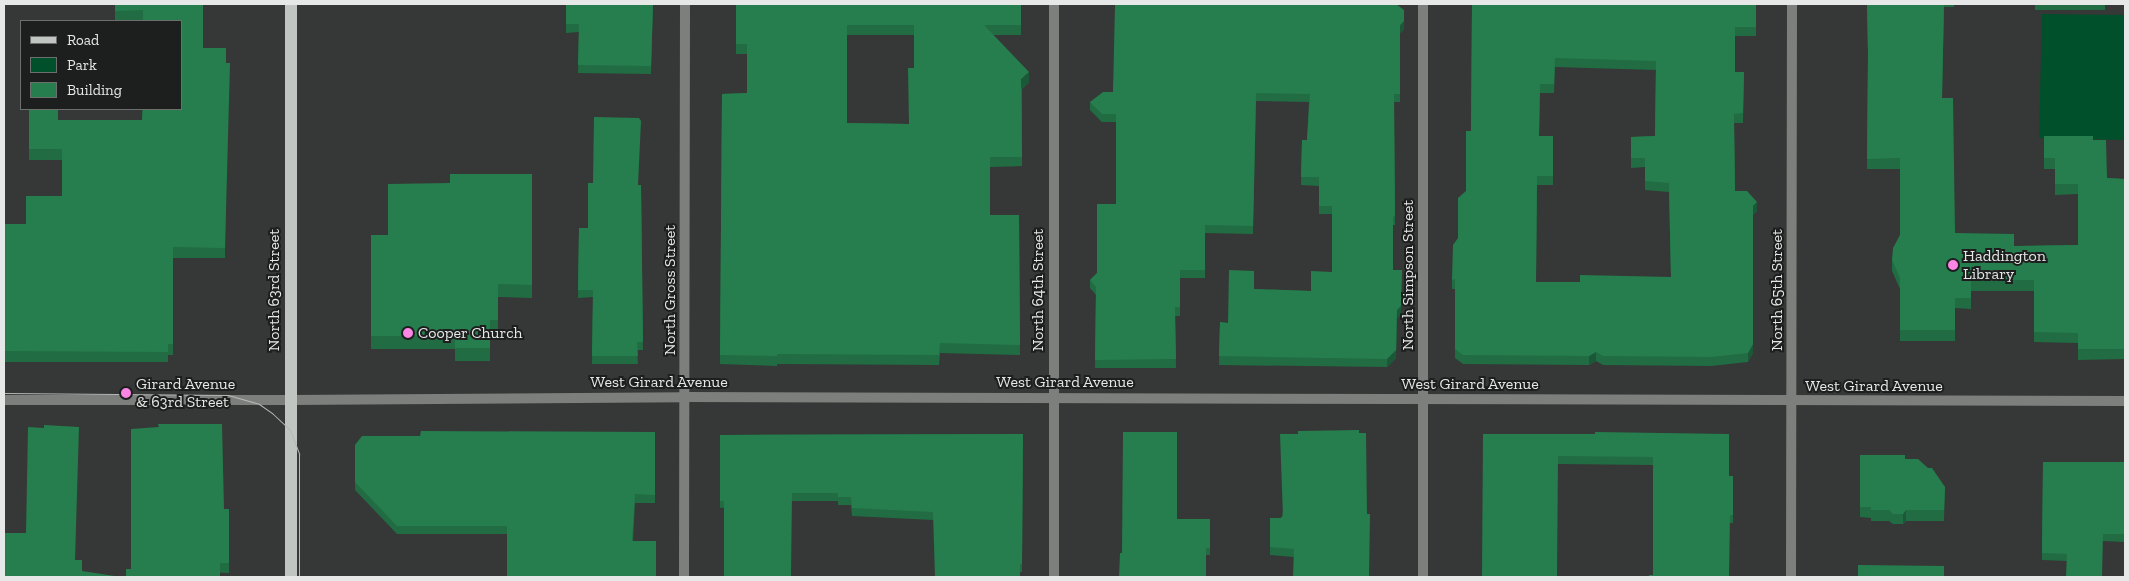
<!DOCTYPE html>
<style>
body{margin:0}
#map{position:relative;width:2129px;height:581px;overflow:hidden;background:#353836;font-family:"Zilla Slab",serif}
div>[style]{position:absolute}
[style*='--x']{left:calc(var(--x)*1px);top:calc(var(--y)*1px);width:calc(var(--w)*1px);rotate:calc(var(--a)*1deg)}
.green>*{inset:0;background:#00502b}
.minor>*{height:10px;margin:-5px;padding:0 5px;transform-origin:5px;border-radius:5px;background:#7d7f7d}
.tertiary>*{height:10px;margin:-5px;padding:0 5px;transform-origin:5px;border-radius:5px;background:#7d7f7d}
.primary>*{height:12px;margin:-6px;padding:0 6px;transform-origin:6px;border-radius:6px;background:#c1c5c2}
.tram>*{height:1px;margin:-0.5px;padding:0 0.5px;transform-origin:0.5px;border-radius:0.5px;background:#b5b8b6}
.wall>*{inset:0;background:#216c43}
.shaded-wall>*{inset:0;background:#1b5837}
.building>*{inset:0;background:#267e4e}
.dots>*{width:14px;height:14px;translate:-50% -50%;box-sizing:border-box;border:2px solid #1d1f1e;border-radius:50%}
span{translate:-50% -50%;white-space:nowrap;text-align:center;line-height:1.15;-webkit-text-stroke:4px #1d1f1e;paint-order:stroke}
.poi-label{font-size:16px;color:#e5e8e6}
.left{translate:0 -50%;text-align:left}
.street-label{font-size:16px;color:#e5e8e6}
.frame{position:absolute;inset:0;border:5px solid #e5e8e6;pointer-events:none}
.legend{position:absolute;left:20px;top:20px;width:162px;height:90px;box-sizing:border-box;background:#1d1f1e;border:1px solid #6d6f6e;margin:0;padding:6px 9px;list-style:none;font-size:15px;color:#e5e8e6}
.legend li{display:flex;align-items:center;gap:10px;height:25px}
.legend b{width:25px;border:1px solid #6d6f6e}
</style>
<div id="map">
<div class="green">
<i style="clip-path:polygon(2042px 14px,2125px 15px,2125px 140px,2039px 138px)"></i>
</div>
<div class="minor">
<i style="--x:290;--y:400;--w:394;--a:-0.4"></i>
<i style="--x:684;--y:397;--w:1441;--a:0.16"></i>
<i style="--x:684;--y:577;--w:573;--a:-89.9"></i>
<i style="--x:1054;--y:577;--w:573;--a:-90"></i>
<i style="--x:1423;--y:577;--w:573;--a:-90"></i>
<i style="--x:1791;--y:577;--w:573;--a:-89.9"></i>
</div>
<div class="tertiary">
<i style="--x:4;--y:400;--w:286;--a:0"></i>
</div>
<div class="primary">
<i style="--x:291;--y:577;--w:573;--a:-90"></i>
</div>
<div class="tram">
<i style="--x:4;--y:393;--w:224;--a:0.5"></i>
<i style="--x:228;--y:395;--w:32;--a:16"></i>
<i style="--x:259;--y:404;--w:16;--a:35"></i>
<i style="--x:272;--y:413;--w:25;--a:43"></i>
<i style="--x:290;--y:430;--w:26;--a:69"></i>
<i style="--x:299;--y:454;--w:123;--a:90"></i>
</div>
<div class="wall">
<i style="clip-path:polygon(115px 4px,203px 4px,203px 48px,226px 48px,225px 258px,173px 258px,173px 355px,168px 355px,168px 362px,4px 362px,4px 224px,26px 224px,62px 196px,62px 160px,29px 160px,29px 109px,58px 120px,142px 120px,143px 21px,115px 21px)"></i>
<i style="clip-path:polygon(566px 4px,653px 4px,651px 74px,578px 73px,579px 32px,566px 33px)"></i>
<i style="clip-path:polygon(evenodd,736px 4px,1021px 4px,1021px 35px,993px 35px,1029px 82px,1022px 89px,1022px 166px,990px 167px,990px 215px,1019px 215px,1020px 355px,940px 353px,939px 365px,777px 364px,777px 366px,720px 364px,722px 94px,747px 93px,747px 54px,736px 54px,736px 4px,847px 35px,914px 35px,914px 68px,909px 124px,847px 123px,847px 35px)"></i>
<i style="clip-path:polygon(1119px 4px,1404px 10px,1404px 29px,1400px 33px,1400px 102px,1394px 102px,1395px 225px,1393px 225px,1393px 270px,1401px 315px,1397px 318px,1396px 358px,1387px 367px,1219px 365px,1220px 322px,1228px 323px,1254px 289px,1311px 291px,1332px 272px,1332px 214px,1319px 214px,1319px 186px,1301px 185px,1302px 140px,1307px 140px,1309px 102px,1256px 101px,1253px 234px,1205px 233px,1205px 278px,1180px 278px,1180px 316px,1175px 316px,1176px 368px,1095px 368px,1096px 295px,1090px 288px,1090px 280px,1097px 273px,1116px 204px,1116px 122px,1102px 122px,1090px 110px,1090px 102px,1113px 92px)"></i>
<i style="clip-path:polygon(evenodd,1472px 4px,1756px 4px,1756px 36px,1735px 36px,1735px 72px,1744px 72px,1743px 123px,1734px 123px,1735px 191px,1757px 211px,1753px 215px,1753px 353px,1748px 362px,1711px 366px,1603px 365px,1596px 361px,1589px 365px,1463px 364px,1455px 358px,1455px 289px,1452px 289px,1452px 280px,1466px 191px,1471px 131px,1472px 4px,1555px 67px,1656px 70px,1655px 136px,1631px 137px,1631px 168px,1645px 167px,1645px 190px,1669px 192px,1671px 277px,1580px 282px,1536px 282px,1537px 185px,1553px 185px,1553px 136px,1539px 136px,1540px 93px,1554px 93px,1555px 67px)"></i>
<i style="clip-path:polygon(1867px 4px,1954px 4px,1954px 7px,1944px 7px,1942px 98px,1955px 233px,2014px 246px,2078px 245px,2078px 194px,2055px 195px,2055px 169px,2044px 169px,2044px 136px,2093px 140px,2107px 178px,2125px 179px,2125px 359px,2078px 360px,2078px 343px,2034px 342px,2034px 291px,1971px 291px,1971px 309px,1955px 308px,1955px 341px,1900px 341px,1900px 289px,1892px 271px,1892px 260px,1900px 235px,1900px 169px,1867px 169px,1868px 58px)"></i>
<i style="clip-path:polygon(2035px 4px,2105px 4px,2105px 10px,2035px 10px)"></i>
<i style="clip-path:polygon(532px 174px,532px 298px,498px 297px,498px 333px,490px 333px,490px 361px,455px 361px,455px 349px,371px 349px,371px 235px,388px 235px,450px 183px)"></i>
<i style="clip-path:polygon(638px 185px,641px 185px,643px 350px,637px 350px,638px 364px,592px 364px,593px 297px,578px 298px,579px 228px,588px 228px)"></i>
<i style="clip-path:polygon(655px 432px,655px 503px,635px 503px,633px 541px,656px 577px,507px 534px,397px 534px,355px 490px,355px 445px)"></i>
<i style="clip-path:polygon(1023px 434px,1022px 572px,1020px 572px,933px 520px,852px 516px,851px 505px,838px 505px,838px 501px,792px 501px,720px 508px,720px 435px)"></i>
<i style="clip-path:polygon(1298px 434px,1294px 557px,1270px 555px,1270px 518px,1281px 518px,1282px 516px)"></i>
<i style="clip-path:polygon(1483px 434px,1595px 434px,1729px 476px,1733px 515px,1733px 523px,1730px 523px,1653px 465px,1558px 464px)"></i>
<i style="clip-path:polygon(1860px 455px,1905px 459px,1945px 487px,1944px 521px,1906px 521px,1903px 524px,1893px 524px,1889px 521px,1871px 521px,1871px 518px,1860px 517px)"></i>
<i style="clip-path:polygon(2043px 462px,2125px 462px,2125px 542px,2103px 541px,2067px 561px,2042px 560px)"></i>
<i style="clip-path:polygon(224px 509px,229px 509px,229px 573px,131px 569px)"></i>
<i style="clip-path:polygon(1177px 519px,1210px 519px,1210px 555px,1122px 553px)"></i>
</div>
<div class="shaded-wall">
<i style="clip-path:polygon(1404px 21px,1404px 29px,1400px 33px,1400px 25px)"></i>
<i style="clip-path:polygon(1029px 72px,1029px 82px,1021px 89px,1021px 79px)"></i>
<i style="clip-path:polygon(1757px 202px,1757px 211px,1753px 215px,1753px 206px)"></i>
<i style="clip-path:polygon(1402px 270px,1401px 315px,1397px 318px,1396px 358px,1387px 367px,1387px 359px,1397px 310px)"></i>
<i style="clip-path:polygon(1753px 344px,1753px 353px,1748px 362px,1748px 353px)"></i>
<i style="clip-path:polygon(1596px 352px,1596px 361px,1589px 365px,1589px 356px)"></i>
<i style="clip-path:polygon(1906px 510px,1906px 521px,1903px 524px,1903px 514px)"></i>
</div>
<div class="building">
<i style="clip-path:polygon(4px 4px,5px 4px,4px 21px)"></i>
<i style="clip-path:polygon(115px 4px,203px 4px,203px 48px,226px 48px,226px 63px,230px 63px,225px 248px,173px 247px,173px 344px,168px 344px,168px 352px,4px 351px,4px 224px,26px 224px,26px 196px,62px 196px,62px 149px,29px 149px,29px 109px,58px 109px,58px 120px,142px 120px,143px 109px,181px 109px,181px 21px,143px 21px,143px 10px,115px 11px)"></i>
<i style="clip-path:polygon(566px 4px,653px 4px,651px 66px,578px 65px,579px 24px,566px 24px)"></i>
<i style="clip-path:polygon(evenodd,736px 4px,1021px 4px,1021px 25px,984px 25px,1029px 72px,1021px 79px,1022px 157px,990px 157px,990px 215px,1019px 215px,1020px 345px,940px 343px,939px 355px,777px 354px,777px 356px,720px 355px,722px 94px,747px 93px,747px 44px,736px 44px,736px 4px,847px 25px,914px 25px,914px 68px,908px 68px,909px 124px,847px 123px,847px 25px)"></i>
<i style="clip-path:polygon(1119px 4px,1396px 4px,1404px 10px,1404px 21px,1400px 25px,1400px 94px,1394px 94px,1395px 217px,1393px 216px,1393px 270px,1402px 270px,1401px 306px,1397px 310px,1396px 350px,1387px 359px,1219px 356px,1220px 322px,1228px 323px,1229px 270px,1254px 271px,1254px 289px,1311px 291px,1311px 271px,1332px 272px,1332px 206px,1319px 206px,1319px 177px,1301px 177px,1302px 140px,1307px 140px,1310px 94px,1256px 93px,1253px 226px,1205px 225px,1205px 270px,1180px 270px,1180px 307px,1175px 307px,1176px 359px,1095px 360px,1096px 287px,1090px 280px,1097px 273px,1097px 204px,1116px 204px,1116px 114px,1102px 114px,1090px 102px,1103px 92px,1113px 92px,1115px 5px)"></i>
<i style="clip-path:polygon(evenodd,1472px 4px,1756px 4px,1756px 27px,1735px 27px,1735px 72px,1744px 72px,1743px 113px,1734px 114px,1735px 191px,1747px 191px,1757px 202px,1753px 206px,1753px 344px,1748px 353px,1711px 357px,1603px 356px,1596px 352px,1589px 356px,1463px 355px,1455px 349px,1455px 279px,1452px 280px,1453px 245px,1458px 238px,1458px 198px,1466px 191px,1466px 131px,1471px 131px,1472px 4px,1555px 58px,1656px 61px,1655px 136px,1631px 137px,1631px 158px,1645px 158px,1645px 181px,1669px 183px,1671px 277px,1580px 275px,1580px 282px,1536px 282px,1537px 176px,1553px 176px,1553px 136px,1539px 136px,1540px 84px,1554px 84px,1555px 58px)"></i>
<i style="clip-path:polygon(1867px 4px,1944px 4px,1942px 98px,1953px 98px,1955px 233px,2014px 234px,2014px 246px,2078px 245px,2078px 184px,2055px 184px,2055px 158px,2044px 158px,2044px 136px,2093px 136px,2093px 140px,2106px 140px,2107px 178px,2125px 179px,2125px 349px,2078px 349px,2078px 333px,2034px 332px,2034px 280px,1971px 280px,1971px 298px,1955px 298px,1955px 330px,1900px 330px,1900px 278px,1892px 260px,1893px 248px,1900px 235px,1900px 158px,1867px 159px,1868px 52px)"></i>
<i style="clip-path:polygon(594px 117px,639px 118px,641px 121px,638px 185px,641px 185px,643px 342px,637px 342px,638px 356px,592px 356px,593px 290px,578px 290px,579px 228px,588px 228px,588px 183px,593px 183px)"></i>
<i style="clip-path:polygon(450px 174px,532px 174px,532px 285px,498px 284px,498px 320px,490px 320px,490px 348px,455px 348px,455px 336px,371px 336px,371px 235px,388px 235px,388px 184px,450px 183px)"></i>
<i style="clip-path:polygon(158px 424px,222px 424px,224px 509px,229px 509px,229px 563px,220px 563px,220px 577px,126px 577px,126px 569px,131px 569px,131px 429px,159px 427px)"></i>
<i style="clip-path:polygon(44px 425px,79px 427px,75px 560px,82px 560px,82px 571px,121px 577px,4px 577px,4px 533px,26px 533px,28px 427px,44px 428px)"></i>
<i style="clip-path:polygon(1359px 430px,1359px 433px,1366px 433px,1367px 514px,1370px 514px,1369px 577px,1293px 577px,1294px 549px,1270px 547px,1270px 518px,1281px 518px,1283px 516px,1280px 434px,1298px 434px,1298px 431px)"></i>
<i style="clip-path:polygon(421px 431px,655px 432px,655px 495px,635px 494px,632px 541px,656px 541px,656px 577px,507px 577px,507px 526px,397px 526px,355px 482px,355px 445px,362px 436px,420px 436px)"></i>
<i style="clip-path:polygon(1123px 432px,1177px 432px,1177px 519px,1210px 519px,1210px 548px,1206px 548px,1206px 577px,1119px 577px,1120px 553px,1122px 553px)"></i>
<i style="clip-path:polygon(1595px 432px,1729px 434px,1729px 476px,1733px 476px,1733px 515px,1730px 515px,1729px 577px,1649px 577px,1649px 575px,1653px 575px,1653px 457px,1558px 456px,1557px 577px,1482px 577px,1483px 434px,1595px 434px)"></i>
<i style="clip-path:polygon(1023px 434px,1022px 564px,1020px 564px,1020px 577px,935px 577px,933px 512px,852px 508px,851px 497px,838px 497px,838px 493px,792px 493px,791px 577px,724px 577px,724px 501px,720px 501px,720px 435px)"></i>
<i style="clip-path:polygon(1860px 455px,1905px 455px,1905px 459px,1918px 459px,1928px 468px,1932px 468px,1945px 487px,1944px 510px,1906px 510px,1903px 514px,1893px 514px,1889px 510px,1871px 510px,1871px 507px,1860px 507px)"></i>
<i style="clip-path:polygon(2043px 462px,2125px 462px,2125px 534px,2103px 534px,2102px 577px,2066px 577px,2067px 554px,2042px 553px)"></i>
<i style="clip-path:polygon(1858px 565px,1944px 566px,1944px 577px,1858px 577px)"></i>
</div>
<div class="dots">
<i style="left:1953px;top:265px;background:#fc86e4"></i>
<i style="left:408px;top:333px;background:#fc86e4"></i>
<i style="left:126px;top:393px;background:#fc86e4"></i>
</div>
<div class="poi-label">
<span class="left" style="left:1963px;top:265px">Haddington<br>Library</span>
<span class="left" style="left:418px;top:333px">Cooper Church</span>
<span class="left" style="left:136px;top:393px">Girard Avenue<br>&amp; 63rd Street</span>
</div>
<div class="street-label">
<span style="left:1408px;top:275px;rotate:-90deg">North Simpson Street</span>
<span style="left:274px;top:290px;rotate:-90deg">North 63rd Street</span>
<span style="left:670px;top:290px;rotate:-90deg">North Gross Street</span>
<span style="left:1038px;top:290px;rotate:-90deg">North 64th Street</span>
<span style="left:1777px;top:290px;rotate:-90deg">North 65th Street</span>
<span style="left:659px;top:382px">West Girard Avenue</span>
<span style="left:1065px;top:382px">West Girard Avenue</span>
<span style="left:1470px;top:384px">West Girard Avenue</span>
<span style="left:1874px;top:386px">West Girard Avenue</span>
</div>
<div class="frame"></div>
<ul class="legend">
<li><b style="height:6px;background:#c1c5c2"></b>Road</li>
<li><b style="height:14px;background:#00502b"></b>Park</li>
<li><b style="height:14px;background:#267e4e"></b>Building</li>
</ul>
</div>
